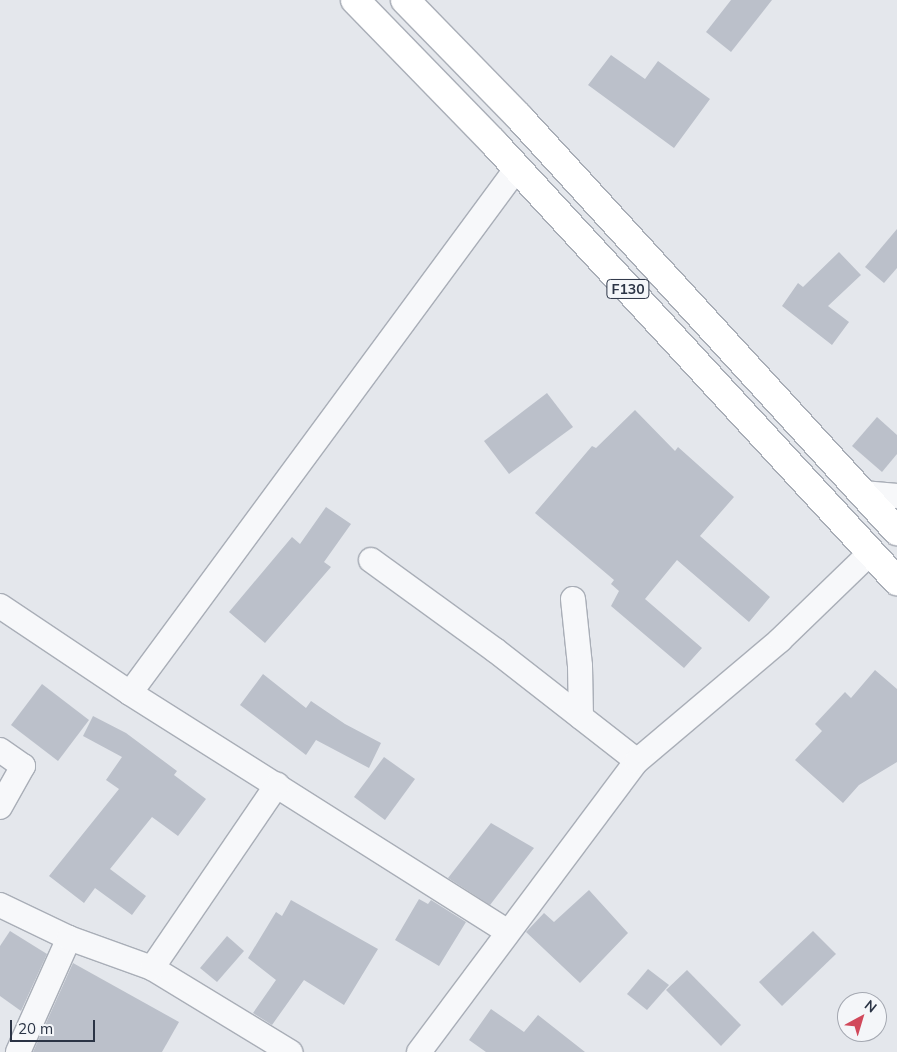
<!DOCTYPE html>
<style>
body{margin:0}
#map{position:relative;width:897px;height:1052px;overflow:hidden;background:#e4e7ec;font-family:Mulish,sans-serif}
div>[style]{position:absolute}
[style*='--x']{left:calc(var(--x)*1px);top:calc(var(--y)*1px);width:calc(var(--w)*1px);rotate:calc(var(--a)*1deg)}
.building>*{inset:0;background:#bbc0ca}
.roads{filter:drop-shadow(1px 0 #a9aeb7) drop-shadow(-1px 0 #a9aeb7) drop-shadow(0 1px #a9aeb7) drop-shadow(0 -1px #a9aeb7)}
.minor>*{height:24px;margin:-12px;padding:0 12px;transform-origin:12px;border-radius:12px;background:#f7f8fa}
.primary>*{height:28px;margin:-14px;padding:0 14px;transform-origin:14px;border-radius:14px;background:#fff}
span{translate:-50% -50%;white-space:nowrap;text-align:center;line-height:1.15;-webkit-text-stroke:5px #f4f6f9;paint-order:stroke}
.shield-label span{padding:1px 4px;background:#f4f6f9;border:1px solid;border-radius:4px;-webkit-text-stroke-width:0}
.shield-label{font-size:14px;color:#2b3445;font-weight:700}
.north{position:absolute;left:837px;top:992px;width:50px;height:50px;box-sizing:border-box;background:#f4f6f9;border:1px solid #a4a8b1;border-radius:50%;rotate:39deg;font-size:14px;font-weight:700;line-height:20px;text-align:center;color:#2b3445}
.north::after{content:'';display:block;margin:auto;width:18px;height:22px;background:#d1495b;clip-path:polygon(50% 0,100% 100%,50% 72%,0 100%)}
.scale{position:absolute;left:10px;top:1020px;width:85px;height:22px;box-sizing:border-box;border:2px solid #2b3445;border-top:0;padding-left:6px;font-size:15px;line-height:18px;white-space:nowrap;color:#2b3445;-webkit-text-stroke:4px #f4f6f9;paint-order:stroke}
</style>
<div id="map">
<div class="building">
<i style="clip-path:polygon(731px 0,772px 0,731px 52px,706px 32px)"></i>
<i style="clip-path:polygon(611px 55px,645px 79px,658px 61px,710px 99px,674px 148px,588px 85px)"></i>
<i style="clip-path:polygon(897px 229px,897px 268px,884px 283px,865px 267px)"></i>
<i style="clip-path:polygon(839px 252px,861px 275px,828px 306px,849px 322px,832px 345px,782px 306px,798px 283px,803px 287px)"></i>
<i style="clip-path:polygon(547px 393px,573px 427px,509px 474px,484px 441px)"></i>
<i style="clip-path:polygon(635px 410px,675px 451px,678px 447px,734px 497px,700px 536px,770px 597px,749px 622px,677px 560px,645px 599px,702px 648px,684px 668px,611px 606px,619px 591px,611px 584px,614px 580px,535px 513px,592px 446px,596px 448px)"></i>
<i style="clip-path:polygon(877px 417px,897px 435px,897px 454px,882px 472px,852px 446px)"></i>
<i style="clip-path:polygon(326px 507px,351px 524px,324px 562px,331px 567px,265px 643px,229px 612px,292px 537px,300px 544px)"></i>
<i style="clip-path:polygon(875px 670px,897px 689px,897px 762px,859px 785px,843px 803px,795px 760px,822px 731px,815px 724px,845px 692px,851px 698px)"></i>
<i style="clip-path:polygon(263px 674px,306px 708px,311px 701px,345px 724px,381px 743px,369px 768px,316px 740px,306px 755px,240px 705px)"></i>
<i style="clip-path:polygon(42px 684px,89px 720px,58px 761px,11px 725px)"></i>
<i style="clip-path:polygon(93px 716px,126px 733px,177px 771px,174px 775px,206px 799px,178px 836px,152px 817px,110px 869px,146px 896px,132px 915px,95px 888px,84px 903px,49px 876px,119px 789px,106px 780px,122px 757px,83px 736px)"></i>
<i style="clip-path:polygon(384px 757px,415px 779px,385px 820px,354px 797px)"></i>
<i style="clip-path:polygon(491px 823px,534px 848px,490px 905px,448px 878px)"></i>
<i style="clip-path:polygon(589px 890px,628px 933px,580px 983px,526px 932px,544px 913px,554px 922px)"></i>
<i style="clip-path:polygon(419px 899px,428px 904px,431px 900px,466px 922px,439px 966px,395px 940px)"></i>
<i style="clip-path:polygon(291px 900px,378px 949px,344px 1005px,304px 980px,272px 1025px,253px 1013px,276px 980px,248px 958px,276px 912px,282px 916px)"></i>
<i style="clip-path:polygon(10px 931px,47px 954px,21px 1011px,0 996px,0 946px)"></i>
<i style="clip-path:polygon(813px 931px,836px 954px,782px 1006px,759px 982px)"></i>
<i style="clip-path:polygon(227px 936px,244px 951px,217px 982px,200px 968px)"></i>
<i style="clip-path:polygon(73px 963px,179px 1022px,162px 1052px,33px 1052px)"></i>
<i style="clip-path:polygon(648px 969px,669px 985px,647px 1010px,627px 994px)"></i>
<i style="clip-path:polygon(687px 970px,741px 1025px,721px 1046px,666px 990px)"></i>
<i style="clip-path:polygon(491px 1009px,524px 1032px,538px 1015px,585px 1052px,486px 1052px,469px 1040px)"></i>
</div>
<div class="roads">
<div class="minor">
<i style="--x:863;--y:493;--w:34;--a:5"></i>
<i style="--x:371;--y:560;--w:153;--a:36"></i>
<i style="--x:495;--y:650;--w:180;--a:38"></i>
<i style="--x:573;--y:599;--w:67;--a:84"></i>
<i style="--x:580;--y:666;--w:51;--a:88.9"></i>
<i style="--x:0;--y:606;--w:156;--a:33.8"></i>
<i style="--x:130;--y:693;--w:447;--a:32.3"></i>
<i style="--x:130;--y:693;--w:652;--a:-53.6"></i>
<i style="--x:0;--y:750;--w:28;--a:35"></i>
<i style="--x:23;--y:766;--w:47;--a:119.3"></i>
<i style="--x:0;--y:905;--w:76;--a:25.6"></i>
<i style="--x:152;--y:968;--w:162;--a:31.3"></i>
<i style="--x:18;--y:1052;--w:125;--a:-65.9"></i>
<i style="--x:69;--y:938;--w:88;--a:19.9"></i>
<i style="--x:152;--y:968;--w:222;--a:-55.7"></i>
<i style="--x:419;--y:1052;--w:364;--a:-53.2"></i>
<i style="--x:637;--y:761;--w:187;--a:-40.2"></i>
<i style="--x:780;--y:640;--w:127;--a:-44"></i>
</div>
<div class="primary">
<i style="--x:355;--y:0;--w:198;--a:45.8"></i>
<i style="--x:493;--y:142;--w:597;--a:47.38"></i>
<i style="--x:405;--y:0;--w:163;--a:45.7"></i>
<i style="--x:519;--y:117;--w:561;--a:47.6"></i>
</div>
</div>
<div class="shield-label">
<span style="left:628px;top:289px">F130</span>
</div>
<div class="north">N</div>
<div class="scale">20 m</div>
</div>
